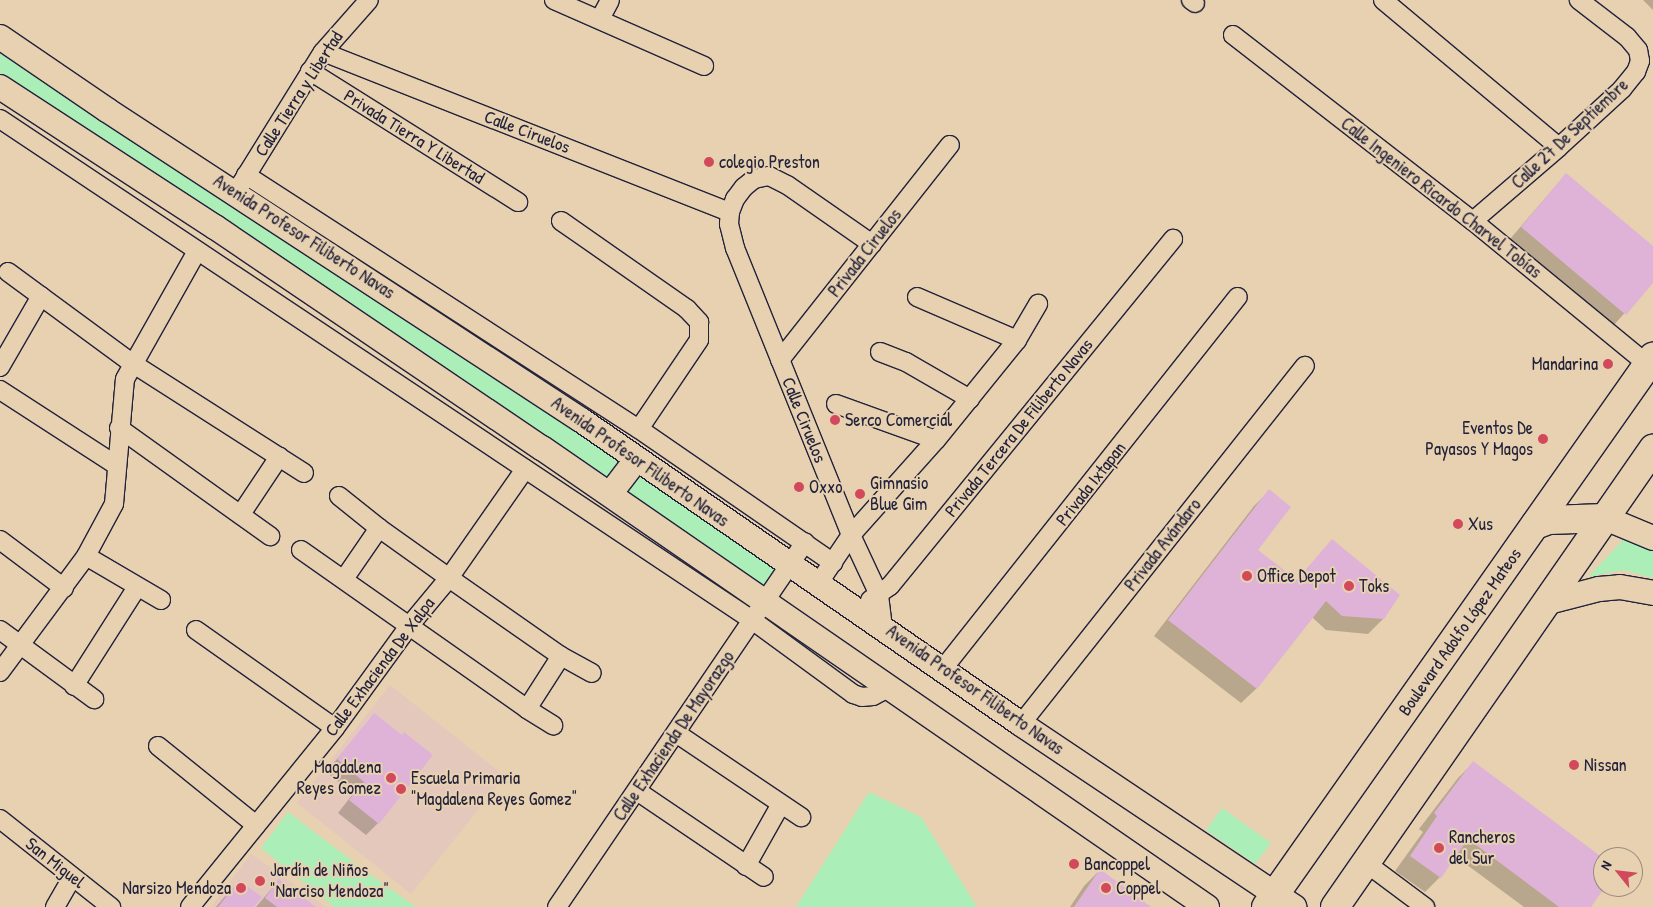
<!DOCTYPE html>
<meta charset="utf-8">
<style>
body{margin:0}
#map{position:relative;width:1653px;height:907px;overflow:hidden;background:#e7d1b0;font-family:"Patrick Hand",sans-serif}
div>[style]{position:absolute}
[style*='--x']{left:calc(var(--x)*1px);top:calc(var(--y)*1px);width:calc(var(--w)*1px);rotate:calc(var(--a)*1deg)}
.built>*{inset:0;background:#e5c8bc}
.green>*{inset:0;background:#aceeb8}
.shadow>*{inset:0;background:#0003}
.building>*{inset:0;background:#dfb3d7}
.roads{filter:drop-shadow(1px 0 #22223b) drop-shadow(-1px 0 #22223b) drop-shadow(0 1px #22223b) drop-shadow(0 -1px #22223b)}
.street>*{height:18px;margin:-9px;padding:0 9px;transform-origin:9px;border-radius:9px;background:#e7d1b0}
.secondary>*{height:24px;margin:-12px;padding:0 12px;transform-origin:12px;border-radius:12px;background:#e7d1b0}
.primary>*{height:28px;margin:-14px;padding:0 14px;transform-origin:14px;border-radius:14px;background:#e7d1b0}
.dots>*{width:14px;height:14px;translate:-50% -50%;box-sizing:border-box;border:2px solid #e7d1b0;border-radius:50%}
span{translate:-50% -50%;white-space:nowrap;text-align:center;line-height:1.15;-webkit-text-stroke:4px #e7d1b0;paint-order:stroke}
.street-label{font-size:18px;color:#22223b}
.poi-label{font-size:18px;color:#22223b}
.left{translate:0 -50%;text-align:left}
.right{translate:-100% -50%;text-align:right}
.north{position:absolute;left:1593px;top:847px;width:50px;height:50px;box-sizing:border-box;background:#e7d1b0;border:1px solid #988b81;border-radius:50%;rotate:299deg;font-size:14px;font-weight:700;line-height:20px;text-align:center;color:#22223b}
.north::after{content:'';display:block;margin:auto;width:18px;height:22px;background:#d1495b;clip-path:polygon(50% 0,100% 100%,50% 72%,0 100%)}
</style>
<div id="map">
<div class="built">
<i style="clip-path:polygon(390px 685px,505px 776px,411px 894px,297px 803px)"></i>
<i style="clip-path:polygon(251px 854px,326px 907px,211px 907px)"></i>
</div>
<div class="green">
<i style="clip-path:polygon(0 43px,619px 457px,616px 470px,604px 480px,0 74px)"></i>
<i style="clip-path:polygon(640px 472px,779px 563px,775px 577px,765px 587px,630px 496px,628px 487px)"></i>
<i style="clip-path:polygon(1624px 539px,1653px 551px,1653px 578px,1623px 570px,1588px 577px)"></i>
<i style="clip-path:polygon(869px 792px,921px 817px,977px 907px,796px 907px)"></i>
<i style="clip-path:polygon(1222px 808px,1271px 843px,1255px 864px,1206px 830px)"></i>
<i style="clip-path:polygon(288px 812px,376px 879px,416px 907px,334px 907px,261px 848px)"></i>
</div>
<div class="shadow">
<i style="clip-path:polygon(1643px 0,1653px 0,1653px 10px)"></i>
<i style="clip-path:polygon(1566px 174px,1653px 247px,1653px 281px,1613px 326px,1510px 239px)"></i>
<i style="clip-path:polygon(1269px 491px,1257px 550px,1296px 581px,1332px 541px,1383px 619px,1368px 634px,1326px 630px,1312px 617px,1256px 689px,1241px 703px,1154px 636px,1254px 506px)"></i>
<i style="clip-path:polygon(374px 715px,378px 823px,366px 835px,338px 813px,353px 794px,326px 772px)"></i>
<i style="clip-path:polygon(1473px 763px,1603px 860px,1604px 887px,1589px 907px,1524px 907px,1455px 856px,1440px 877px,1425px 892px,1395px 871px,1423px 832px,1419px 829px,1458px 778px)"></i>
<i style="clip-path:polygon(1100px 870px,1149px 907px,1070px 907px,1084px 886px)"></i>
<i style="clip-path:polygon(279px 880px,306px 907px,256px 907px)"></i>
<i style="clip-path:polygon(239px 882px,252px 907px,216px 907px,227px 894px)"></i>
</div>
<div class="building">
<i style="clip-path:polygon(1566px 173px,1653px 246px,1653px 283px,1626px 315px,1521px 227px)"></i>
<i style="clip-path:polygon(1269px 489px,1291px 507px,1258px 550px,1297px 580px,1332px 539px,1400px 595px,1384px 619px,1342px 616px,1326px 601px,1257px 689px,1168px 620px)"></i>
<i style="clip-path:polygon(374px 713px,402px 735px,404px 732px,433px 755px,379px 824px,349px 800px,364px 782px,337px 759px)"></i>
<i style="clip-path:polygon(1473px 761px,1603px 858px,1603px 890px,1591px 907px,1559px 907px,1468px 839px,1441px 878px,1410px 856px,1437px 816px,1434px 813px)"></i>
<i style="clip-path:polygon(1100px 869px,1151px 907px,1074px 907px)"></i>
<i style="clip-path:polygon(279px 879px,316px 907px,277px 907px,265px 898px)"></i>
<i style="clip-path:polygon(239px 880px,262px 897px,254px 907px,218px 907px)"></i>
</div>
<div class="roads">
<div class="street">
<i style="--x:554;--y:0;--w:164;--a:23.7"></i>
<i style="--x:1191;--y:0;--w:5;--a:37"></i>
<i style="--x:1383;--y:0;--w:229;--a:39.9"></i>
<i style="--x:600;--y:19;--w:21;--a:-62"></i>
<i style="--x:1233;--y:35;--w:304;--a:37.8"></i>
<i style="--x:1473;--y:221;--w:227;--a:39.4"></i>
<i style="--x:323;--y:52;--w:437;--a:21.5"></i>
<i style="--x:310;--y:71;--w:246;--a:32.2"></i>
<i style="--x:0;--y:119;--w:904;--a:33.67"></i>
<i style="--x:752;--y:620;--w:125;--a:36.2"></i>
<i style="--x:853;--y:694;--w:9;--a:18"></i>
<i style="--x:862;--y:697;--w:11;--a:-5"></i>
<i style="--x:873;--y:696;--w:17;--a:-28"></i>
<i style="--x:246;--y:175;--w:468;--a:32.9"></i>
<i style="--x:639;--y:429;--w:236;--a:34.6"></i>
<i style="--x:241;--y:184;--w:155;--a:-58.2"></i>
<i style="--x:323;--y:52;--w:69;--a:-48.5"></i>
<i style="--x:561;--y:221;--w:154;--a:34.9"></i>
<i style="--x:687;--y:309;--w:18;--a:47"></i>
<i style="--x:699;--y:322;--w:18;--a:90"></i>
<i style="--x:699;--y:340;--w:107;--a:124"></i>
<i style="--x:1473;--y:221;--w:113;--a:-40.7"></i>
<i style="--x:1559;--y:147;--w:86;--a:-42.6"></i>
<i style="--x:1622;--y:89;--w:22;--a:-51"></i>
<i style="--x:1636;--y:72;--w:12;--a:-70"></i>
<i style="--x:1640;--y:61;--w:11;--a:-100"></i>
<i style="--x:1638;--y:50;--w:17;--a:-130"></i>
<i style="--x:1627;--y:37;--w:61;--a:-142.4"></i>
<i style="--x:872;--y:244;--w:103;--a:-145.2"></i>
<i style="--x:787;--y:185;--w:20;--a:-153"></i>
<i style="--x:769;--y:176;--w:15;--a:169"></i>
<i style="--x:754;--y:179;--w:13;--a:141"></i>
<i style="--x:744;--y:187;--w:15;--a:127"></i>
<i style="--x:735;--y:199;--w:14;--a:111"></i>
<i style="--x:730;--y:212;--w:12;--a:95"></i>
<i style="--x:729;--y:224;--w:25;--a:76"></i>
<i style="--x:735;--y:248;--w:310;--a:68"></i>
<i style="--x:851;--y:535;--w:66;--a:65"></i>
<i style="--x:879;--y:595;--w:32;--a:83"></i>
<i style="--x:8;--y:272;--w:154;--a:36.3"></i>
<i style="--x:132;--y:363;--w:204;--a:32.6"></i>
<i style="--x:917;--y:297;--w:109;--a:23.3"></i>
<i style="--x:880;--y:352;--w:28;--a:21"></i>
<i style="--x:906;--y:362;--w:74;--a:30"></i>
<i style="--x:780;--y:360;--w:274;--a:-51.7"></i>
<i style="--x:0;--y:367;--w:82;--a:-60"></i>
<i style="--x:0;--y:390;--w:138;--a:32.9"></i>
<i style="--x:836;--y:404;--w:106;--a:19.8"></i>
<i style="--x:119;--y:428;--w:186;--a:35.6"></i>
<i style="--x:339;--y:496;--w:51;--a:38.7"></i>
<i style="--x:379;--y:528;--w:86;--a:35.5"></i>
<i style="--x:449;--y:578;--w:136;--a:34.9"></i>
<i style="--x:561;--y:656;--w:35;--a:29"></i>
<i style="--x:241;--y:514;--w:69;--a:-56.3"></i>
<i style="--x:0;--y:540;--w:80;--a:36.9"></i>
<i style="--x:301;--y:550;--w:276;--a:35.1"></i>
<i style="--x:527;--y:709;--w:31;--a:32"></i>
<i style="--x:86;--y:556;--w:87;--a:30.4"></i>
<i style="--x:344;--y:579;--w:62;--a:-55.5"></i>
<i style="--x:818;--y:584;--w:59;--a:-56"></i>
<i style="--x:851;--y:535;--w:127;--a:-48.2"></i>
<i style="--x:936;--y:440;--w:129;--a:-51"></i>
<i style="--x:1017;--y:340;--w:42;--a:-59.7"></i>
<i style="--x:870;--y:600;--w:24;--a:-35"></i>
<i style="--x:890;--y:586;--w:448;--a:-50.8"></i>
<i style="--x:0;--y:630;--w:117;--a:36.3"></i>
<i style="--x:196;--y:630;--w:170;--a:35.2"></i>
<i style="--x:942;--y:670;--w:476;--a:-51.6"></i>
<i style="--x:0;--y:672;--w:144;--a:-53.4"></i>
<i style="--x:86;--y:556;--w:59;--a:-61.7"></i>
<i style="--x:114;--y:504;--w:125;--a:-85"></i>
<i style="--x:125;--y:379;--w:147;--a:-60.6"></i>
<i style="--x:74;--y:686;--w:117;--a:-57.5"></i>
<i style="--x:527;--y:709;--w:63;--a:-57.3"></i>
<i style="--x:1021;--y:724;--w:457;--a:-51.6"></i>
<i style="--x:676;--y:733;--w:151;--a:33.9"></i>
<i style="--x:158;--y:746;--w:126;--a:38.9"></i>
<i style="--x:637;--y:791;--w:153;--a:34.1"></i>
<i style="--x:0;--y:819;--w:142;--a:38.4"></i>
<i style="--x:1366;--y:863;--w:74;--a:36.7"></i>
<i style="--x:746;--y:866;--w:71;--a:-60.6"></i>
<i style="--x:55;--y:907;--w:34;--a:-60"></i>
<i style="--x:190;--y:907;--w:230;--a:-51"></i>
<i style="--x:335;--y:728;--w:126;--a:-54"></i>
<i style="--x:409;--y:626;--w:62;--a:-50.2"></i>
<i style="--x:449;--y:578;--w:133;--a:-55.1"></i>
<i style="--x:557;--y:907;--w:441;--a:-55.8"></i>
</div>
<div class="secondary">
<i style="--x:0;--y:37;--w:130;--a:34.3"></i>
<i style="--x:107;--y:110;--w:566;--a:33.19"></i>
<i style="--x:581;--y:420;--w:535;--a:34.64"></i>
<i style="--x:1021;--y:724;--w:329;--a:33.8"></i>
<i style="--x:0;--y:87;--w:257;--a:33.1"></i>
<i style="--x:215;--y:227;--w:395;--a:34.1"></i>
<i style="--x:542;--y:448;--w:808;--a:34.61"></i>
<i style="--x:610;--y:494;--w:43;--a:-52.6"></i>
<i style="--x:1605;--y:518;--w:52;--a:22.6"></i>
<i style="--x:1545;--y:603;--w:56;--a:-14.5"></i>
<i style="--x:1599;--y:589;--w:21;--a:-5"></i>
<i style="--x:1620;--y:587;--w:34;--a:10"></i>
</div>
<div class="primary">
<i style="--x:1535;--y:525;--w:15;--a:-20"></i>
<i style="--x:1549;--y:520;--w:56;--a:-2"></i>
<i style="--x:1266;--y:907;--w:673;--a:-54.87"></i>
<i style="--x:1335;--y:907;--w:558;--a:-55.23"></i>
</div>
</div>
<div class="dots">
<i style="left:709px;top:162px;background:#d1495b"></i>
<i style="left:1608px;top:364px;background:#d1495b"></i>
<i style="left:835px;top:420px;background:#d1495b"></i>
<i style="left:1543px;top:439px;background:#d1495b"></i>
<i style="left:799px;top:487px;background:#d1495b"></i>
<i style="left:860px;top:494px;background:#d1495b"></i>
<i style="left:1458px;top:524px;background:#d1495b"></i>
<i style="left:1247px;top:576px;background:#d1495b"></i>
<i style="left:1349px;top:586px;background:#d1495b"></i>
<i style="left:1574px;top:765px;background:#d1495b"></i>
<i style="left:391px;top:778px;background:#d1495b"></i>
<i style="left:401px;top:789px;background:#d1495b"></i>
<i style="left:1439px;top:848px;background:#d1495b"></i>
<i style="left:1074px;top:864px;background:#d1495b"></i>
<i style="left:260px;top:881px;background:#d1495b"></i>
<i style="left:241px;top:888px;background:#d1495b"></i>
<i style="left:1106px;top:888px;background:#d1495b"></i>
</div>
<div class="street-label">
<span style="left:299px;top:94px;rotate:-57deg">Calle Tierra y Libertad</span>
<span style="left:527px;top:132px;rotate:21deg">Calle Ciruelos</span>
<span style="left:1570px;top:134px;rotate:-43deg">Calle 27 De Septiembre</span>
<span style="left:414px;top:137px;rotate:32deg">Privada Tierra Y Libertad</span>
<span style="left:1441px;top:198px;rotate:38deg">Calle Ingeniero Ricardo Charvel Tobías</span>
<span style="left:304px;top:237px;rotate:33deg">Avenida Profesor Filiberto Navas</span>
<span style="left:865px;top:253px;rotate:-52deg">Privada Ciruelos</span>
<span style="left:804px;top:420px;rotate:68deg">Calle Ciruelos</span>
<span style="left:1019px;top:428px;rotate:-51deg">Privada Tercera De Filiberto Navas</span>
<span style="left:640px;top:462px;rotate:35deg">Avenida Profesor Filiberto Navas</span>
<span style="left:1091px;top:484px;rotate:-52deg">Privada Ixtapan</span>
<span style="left:1163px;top:545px;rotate:-52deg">Privada Avándaro</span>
<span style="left:1460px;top:632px;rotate:-55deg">Boulevard Adolfo López Mateos</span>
<span style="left:380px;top:667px;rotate:-53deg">Calle Exhacienda De Xalpa</span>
<span style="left:975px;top:690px;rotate:35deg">Avenida Profesor Filiberto Navas</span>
<span style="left:674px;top:736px;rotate:-56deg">Calle Exhacienda De Mayorazgo</span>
<span style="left:55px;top:863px;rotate:38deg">San Miguel</span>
</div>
<div class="poi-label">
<span class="left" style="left:719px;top:162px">colegio Preston</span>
<span class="right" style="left:1598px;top:364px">Mandarina</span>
<span class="left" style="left:845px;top:420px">Serco Comercial</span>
<span class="right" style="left:1533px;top:439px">Eventos De<br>Payasos Y Magos</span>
<span class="left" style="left:870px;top:494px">Gimnasio<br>Blue Gim</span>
<span class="left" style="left:809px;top:487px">Oxxo</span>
<span class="left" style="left:1468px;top:524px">Xus</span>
<span class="left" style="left:1257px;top:576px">Office Depot</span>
<span class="left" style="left:1359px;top:586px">Toks</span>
<span class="left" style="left:1584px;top:765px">Nissan</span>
<span class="right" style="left:381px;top:778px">Magdalena<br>Reyes Gomez</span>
<span class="left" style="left:411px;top:789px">Escuela Primaria<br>"Magdalena Reyes Gomez"</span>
<span class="left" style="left:1449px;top:848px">Rancheros<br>del Sur</span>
<span class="left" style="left:1084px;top:864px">Bancoppel</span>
<span class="left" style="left:270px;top:881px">Jardín de Niños<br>"Narciso Mendoza"</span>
<span class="right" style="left:231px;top:888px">Narsizo Mendoza</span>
<span class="left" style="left:1116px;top:888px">Coppel</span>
</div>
<div class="north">N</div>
</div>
